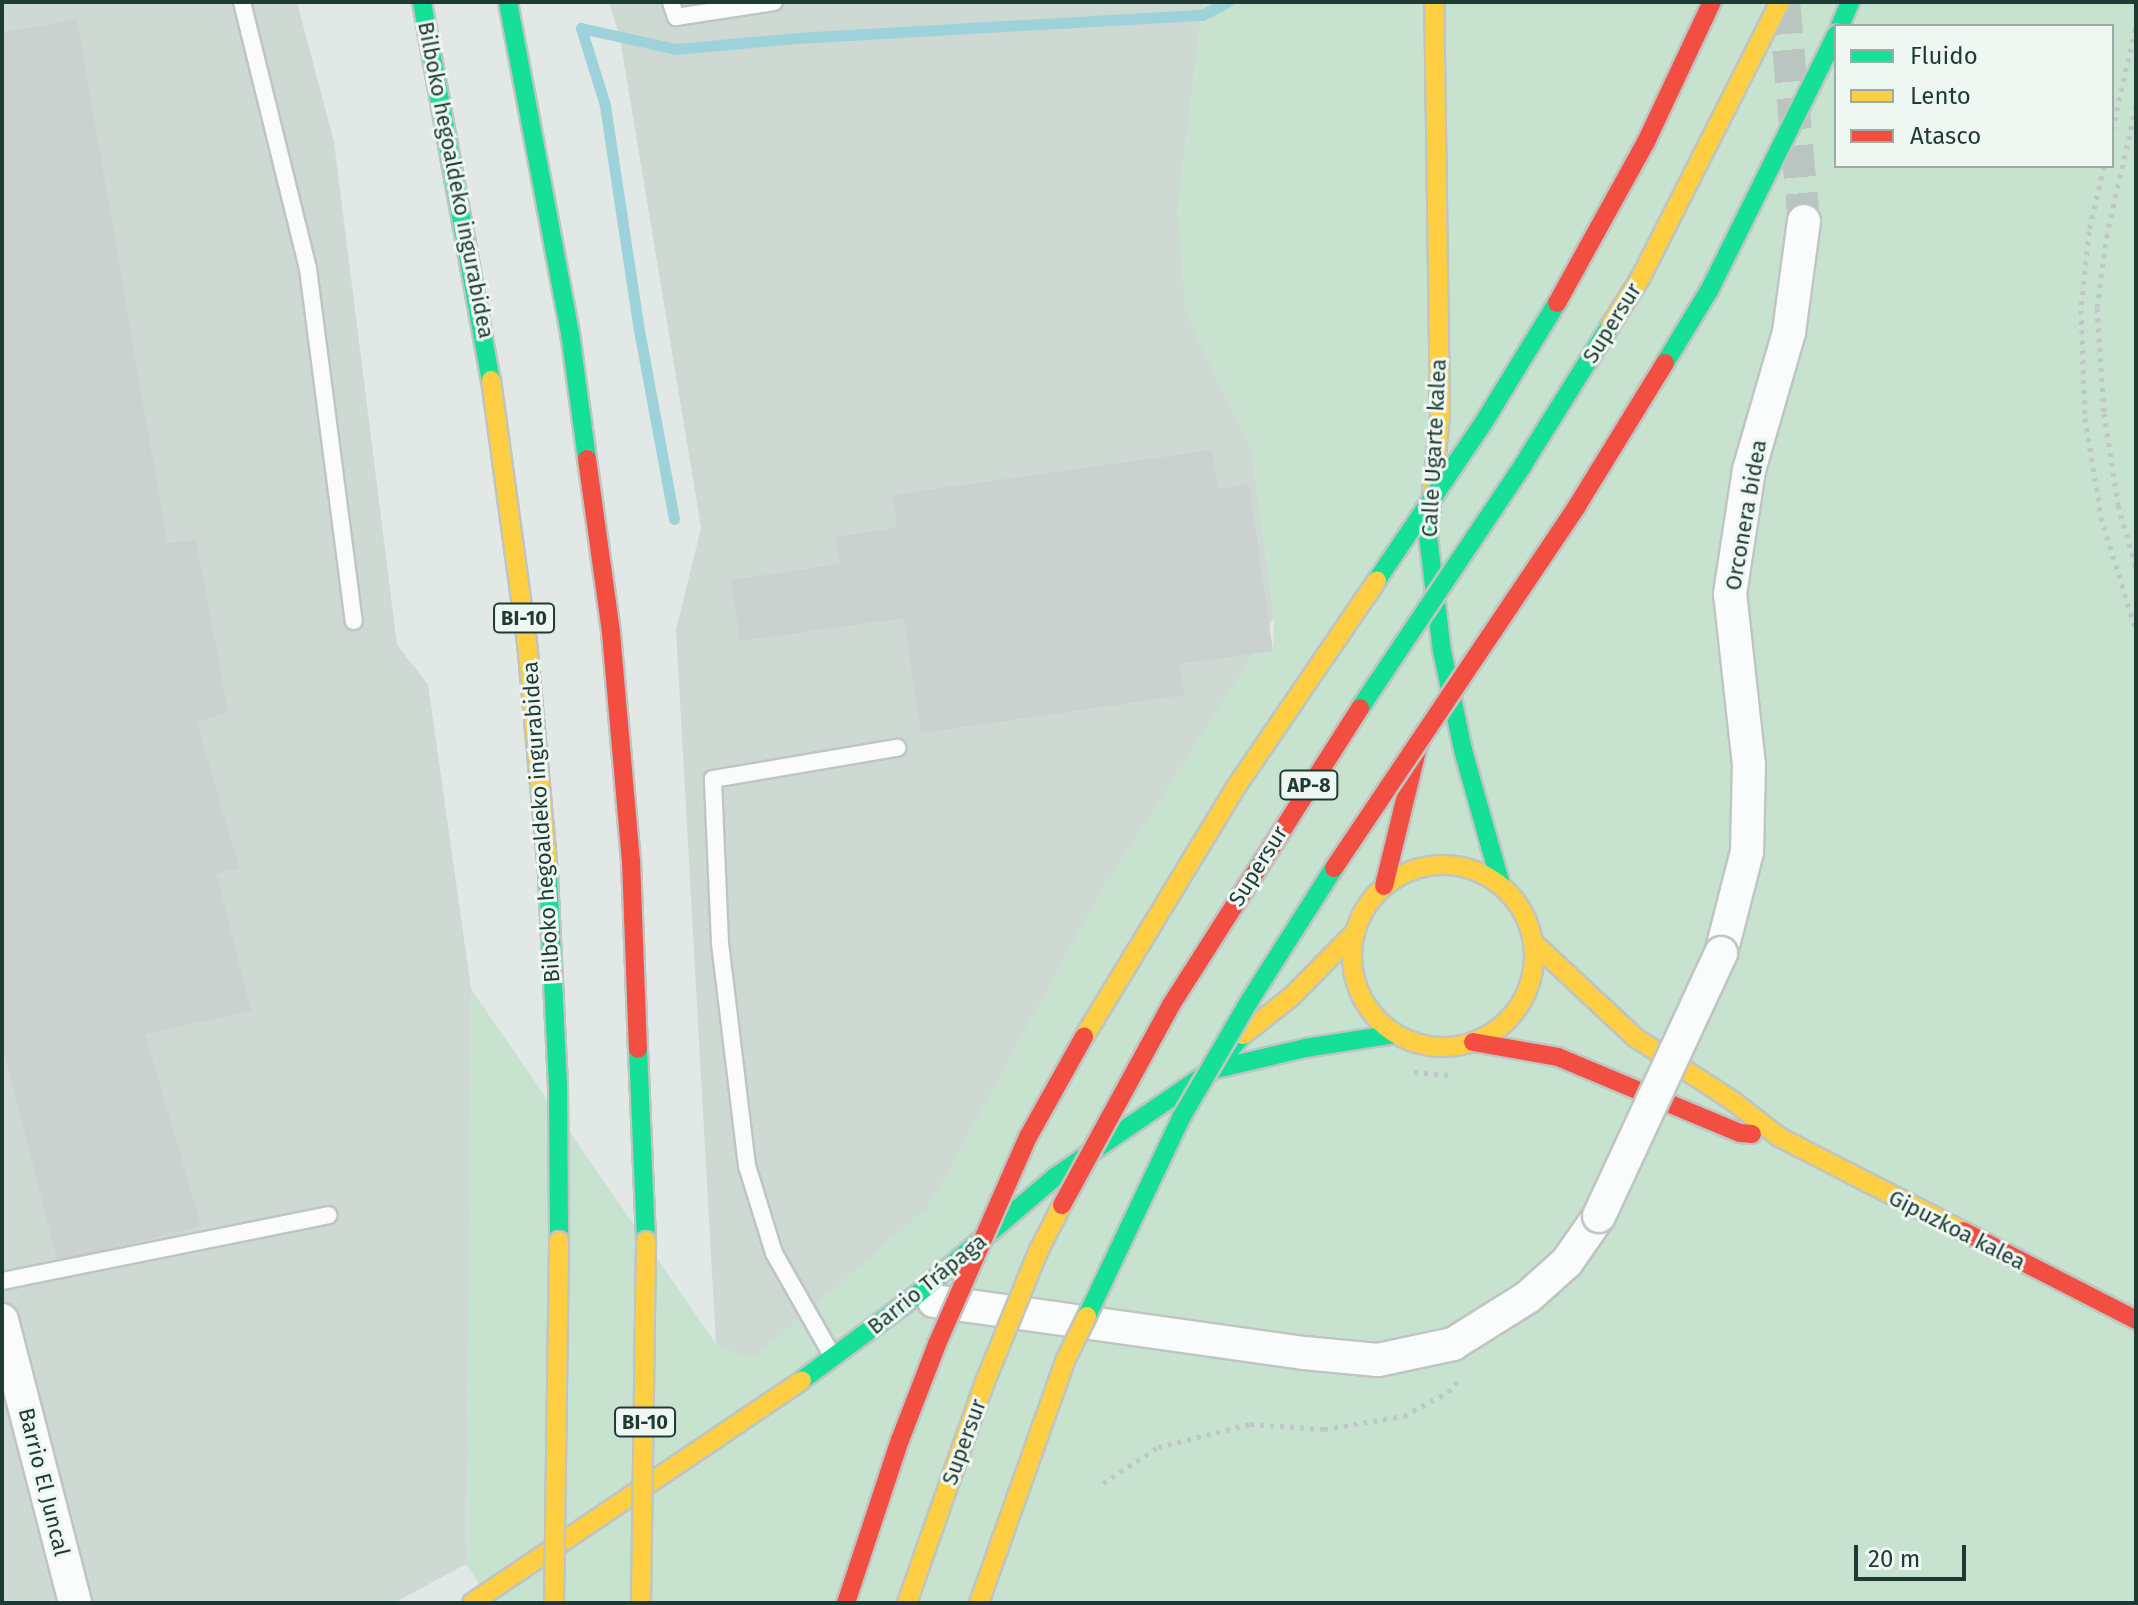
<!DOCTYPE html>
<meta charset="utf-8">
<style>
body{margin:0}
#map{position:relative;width:2138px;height:1605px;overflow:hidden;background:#e1e8e5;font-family:"Fira Sans",sans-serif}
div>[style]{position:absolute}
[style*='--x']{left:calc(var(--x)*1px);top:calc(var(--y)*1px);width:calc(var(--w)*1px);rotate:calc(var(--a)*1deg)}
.built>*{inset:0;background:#ced9d4}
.green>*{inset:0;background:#c8e2d0}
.stream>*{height:11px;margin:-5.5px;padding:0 5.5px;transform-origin:5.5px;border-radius:5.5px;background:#9ed2da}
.building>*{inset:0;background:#cbd1ce}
.street-tunnel>*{height:32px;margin-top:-16px;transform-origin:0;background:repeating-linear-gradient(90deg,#bac5c1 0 32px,transparent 0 48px)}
.path>*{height:5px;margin-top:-2.5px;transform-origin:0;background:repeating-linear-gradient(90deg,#bfc8c6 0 4px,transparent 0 10px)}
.roads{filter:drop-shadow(2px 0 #bec5c2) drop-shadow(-2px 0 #bec5c2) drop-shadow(0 2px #bec5c2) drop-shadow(0 -2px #bec5c2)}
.lane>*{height:16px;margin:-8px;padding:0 8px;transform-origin:8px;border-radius:8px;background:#fafcfb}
.street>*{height:32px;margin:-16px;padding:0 16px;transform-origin:16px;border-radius:16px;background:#fafcfb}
.fast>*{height:18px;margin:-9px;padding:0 9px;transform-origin:9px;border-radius:9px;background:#16e098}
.slow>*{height:18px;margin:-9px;padding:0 9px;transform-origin:9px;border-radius:9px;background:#ffcf43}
.slow>.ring{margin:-9px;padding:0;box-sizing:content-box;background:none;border:18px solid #ffcf43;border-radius:50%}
.jam>*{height:18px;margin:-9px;padding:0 9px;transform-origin:9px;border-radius:9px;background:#f24e42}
.bridges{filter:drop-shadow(2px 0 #bec5c2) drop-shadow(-2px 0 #bec5c2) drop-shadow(0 2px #bec5c2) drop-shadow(0 -2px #bec5c2)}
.street-bridge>*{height:32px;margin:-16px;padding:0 16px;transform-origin:16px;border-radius:16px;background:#fafcfb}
.fast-bridge>*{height:18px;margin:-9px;padding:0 9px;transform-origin:9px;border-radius:9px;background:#16e098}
.slow-bridge>*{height:18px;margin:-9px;padding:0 9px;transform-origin:9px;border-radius:9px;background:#ffcf43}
.jam-bridge>*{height:18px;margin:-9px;padding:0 9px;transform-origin:9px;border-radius:9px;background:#f24e42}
span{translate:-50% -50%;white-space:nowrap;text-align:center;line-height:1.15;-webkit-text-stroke:6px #eef7f2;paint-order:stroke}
.shield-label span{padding:2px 6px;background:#eef7f2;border:2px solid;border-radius:6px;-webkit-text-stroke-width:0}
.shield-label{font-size:20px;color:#1e3b33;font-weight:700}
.street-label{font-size:22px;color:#1e3b33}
.frame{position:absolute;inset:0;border:4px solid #1e3b33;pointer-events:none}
.legend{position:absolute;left:1834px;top:24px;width:280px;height:144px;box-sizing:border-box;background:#eef7f2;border:2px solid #9baca6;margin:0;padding:10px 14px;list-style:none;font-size:24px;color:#1e3b33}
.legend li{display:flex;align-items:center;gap:16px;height:40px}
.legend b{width:40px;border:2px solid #9baca6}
.scale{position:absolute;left:1854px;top:1545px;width:112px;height:36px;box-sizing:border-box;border:4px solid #1e3b33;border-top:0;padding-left:10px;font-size:24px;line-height:28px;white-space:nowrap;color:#1e3b33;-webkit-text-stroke:6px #eef7f2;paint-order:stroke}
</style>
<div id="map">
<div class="built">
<i style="clip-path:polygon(2px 2px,297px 2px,334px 142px,397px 645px,428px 684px,471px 989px,466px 1564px,394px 1603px,2px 1603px)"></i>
<i style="clip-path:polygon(609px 2px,1203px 2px,1178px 207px,1186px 313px,1252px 450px,1274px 617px,1238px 681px,1102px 890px,929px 1207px,752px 1360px,716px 1344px,676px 630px,701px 528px,620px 38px)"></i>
</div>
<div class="green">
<i style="clip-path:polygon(evenodd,1203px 2px,2136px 2px,2136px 1603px,492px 1603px,466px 1564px,471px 989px,716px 1344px,752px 1359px,929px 1207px,1102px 890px,1253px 654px,1273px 651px,1274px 617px,1252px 450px,1186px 313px,1178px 207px,1203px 2px,1836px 26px,2112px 26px,2112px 166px,1836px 166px,1836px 26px)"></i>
</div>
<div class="stream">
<i style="--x:674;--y:519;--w:198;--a:-100.5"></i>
<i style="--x:638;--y:324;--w:221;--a:-98.6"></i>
<i style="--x:605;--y:105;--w:81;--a:-107.3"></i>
<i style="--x:581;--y:28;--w:97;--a:12.5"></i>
<i style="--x:676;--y:49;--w:122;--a:-5.2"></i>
<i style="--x:798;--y:38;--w:405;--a:-3.3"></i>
<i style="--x:1202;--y:15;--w:29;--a:-27"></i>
</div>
<div class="building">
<i style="clip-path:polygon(77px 19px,167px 543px,196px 540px,228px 711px,197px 723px,239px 868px,216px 874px,251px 1011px,145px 1034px,201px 1226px,58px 1262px,2px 1044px,2px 33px)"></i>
<i style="clip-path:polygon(1212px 450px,1218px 489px,1249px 484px,1273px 651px,1180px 664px,1184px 695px,921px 733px,904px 618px,740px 641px,731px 580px,840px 564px,836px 537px,897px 528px,893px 495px)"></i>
</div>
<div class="street-tunnel">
<i style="--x:1784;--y:2;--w:220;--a:84.8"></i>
</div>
<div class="path">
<i style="--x:2136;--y:106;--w:131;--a:102.8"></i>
<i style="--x:2107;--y:234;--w:75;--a:97.7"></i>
<i style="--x:2097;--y:308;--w:105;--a:86.2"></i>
<i style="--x:2104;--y:413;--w:93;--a:81.3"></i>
<i style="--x:2118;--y:505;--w:65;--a:73.8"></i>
<i style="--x:2112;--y:130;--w:106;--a:-76.9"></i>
<i style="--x:2104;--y:166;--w:67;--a:103"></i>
<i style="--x:2089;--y:231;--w:79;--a:95.8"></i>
<i style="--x:2081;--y:310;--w:108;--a:87.9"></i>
<i style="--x:2085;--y:418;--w:100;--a:80.8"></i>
<i style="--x:2101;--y:517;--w:119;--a:72.9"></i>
<i style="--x:1414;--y:1072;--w:34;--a:5"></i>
<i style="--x:1103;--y:1483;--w:66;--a:-33.2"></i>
<i style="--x:1158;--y:1447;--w:95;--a:-14"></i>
<i style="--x:1250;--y:1424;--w:74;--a:3.9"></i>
<i style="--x:1324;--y:1429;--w:81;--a:-9.2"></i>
<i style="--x:1404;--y:1416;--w:50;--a:-28.6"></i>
<i style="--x:1448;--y:1392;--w:19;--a:-51"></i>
</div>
<div class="roads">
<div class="lane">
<i style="--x:242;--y:2;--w:275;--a:76.1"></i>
<i style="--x:308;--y:269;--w:355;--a:82.6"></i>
<i style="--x:671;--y:2;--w:16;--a:72"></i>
<i style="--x:676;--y:17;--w:99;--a:-8.7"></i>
<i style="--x:2;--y:1281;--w:333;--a:-11.4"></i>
<i style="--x:833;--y:1357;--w:120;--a:-119.6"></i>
<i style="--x:774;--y:1253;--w:91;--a:-107.2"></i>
<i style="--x:747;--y:1166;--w:226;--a:-96.9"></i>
<i style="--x:720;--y:942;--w:163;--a:-92.5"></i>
<i style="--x:713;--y:779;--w:187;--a:-9.6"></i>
</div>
<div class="street">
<i style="--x:1721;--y:953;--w:104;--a:-75.6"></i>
<i style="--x:1747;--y:852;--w:87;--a:-88.7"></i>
<i style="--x:1749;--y:765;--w:172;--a:-96.3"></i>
<i style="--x:1730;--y:594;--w:125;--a:-81.3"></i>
<i style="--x:1749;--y:470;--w:144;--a:-73.8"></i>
<i style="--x:1789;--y:332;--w:112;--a:-82.3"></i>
<i style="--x:934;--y:1301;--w:374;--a:8"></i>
<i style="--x:1304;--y:1353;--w:74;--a:5.4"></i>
<i style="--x:1378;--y:1360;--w:77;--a:-12"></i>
<i style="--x:1453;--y:1344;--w:89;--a:-32.1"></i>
<i style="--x:1528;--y:1297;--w:52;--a:-41.9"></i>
<i style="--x:1567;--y:1262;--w:56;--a:-55.2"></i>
<i style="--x:2;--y:1320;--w:292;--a:75.5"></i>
</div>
<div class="fast">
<i style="--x:422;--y:2;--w:384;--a:79.7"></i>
<i style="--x:508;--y:2;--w:337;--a:79.4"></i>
<i style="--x:570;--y:333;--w:127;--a:82.3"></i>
<i style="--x:1840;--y:26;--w:26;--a:-67"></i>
<i style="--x:1432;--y:493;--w:43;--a:95.3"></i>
<i style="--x:1428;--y:536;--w:116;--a:83.1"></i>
<i style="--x:1442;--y:651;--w:101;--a:78"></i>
<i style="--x:1463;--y:750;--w:140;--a:74.3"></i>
<i style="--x:548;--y:875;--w:210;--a:87.3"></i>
<i style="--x:558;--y:1085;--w:156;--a:89.6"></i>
<i style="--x:638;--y:1049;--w:192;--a:87.6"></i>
<i style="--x:1212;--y:1070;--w:96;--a:-13.3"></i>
<i style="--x:1305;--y:1048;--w:91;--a:-8.8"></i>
<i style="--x:802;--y:1380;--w:138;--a:-36.5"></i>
<i style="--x:913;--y:1298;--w:187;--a:-40.4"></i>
<i style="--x:1055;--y:1177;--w:190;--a:-34.3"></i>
<i style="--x:1212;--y:1070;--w:47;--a:-48.5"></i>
</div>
<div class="slow">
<i style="--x:491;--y:380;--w:264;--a:82.2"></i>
<i style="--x:527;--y:642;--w:234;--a:84.8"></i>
<i style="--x:1432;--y:493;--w:78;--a:-84.1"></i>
<i style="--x:1440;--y:415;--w:413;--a:-90.8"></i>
<i class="ring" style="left:1352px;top:865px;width:164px;height:164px"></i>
<i style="--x:1534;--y:943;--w:139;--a:43"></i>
<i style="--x:1636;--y:1038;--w:116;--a:33"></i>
<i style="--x:1733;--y:1101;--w:58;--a:38"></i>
<i style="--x:1779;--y:1137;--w:207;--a:27.1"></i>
<i style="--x:1243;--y:1035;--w:61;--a:-38.4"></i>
<i style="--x:1291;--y:997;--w:91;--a:-45.4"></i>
<i style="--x:472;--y:1603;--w:398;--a:-34"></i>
</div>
<div class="jam">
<i style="--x:587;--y:459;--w:176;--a:82.1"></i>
<i style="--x:611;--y:633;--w:228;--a:85"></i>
<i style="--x:631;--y:860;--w:189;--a:87.9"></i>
<i style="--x:1384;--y:886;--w:148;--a:-76.3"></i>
<i style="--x:1473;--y:1042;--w:86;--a:10"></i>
<i style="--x:1558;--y:1057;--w:197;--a:22.7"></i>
<i style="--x:1740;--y:1133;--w:12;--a:5"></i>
<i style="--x:1963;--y:1231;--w:195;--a:27.2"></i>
</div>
</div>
<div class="bridges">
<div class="street-bridge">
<i style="--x:1599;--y:1216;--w:290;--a:-65.1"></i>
</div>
<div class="fast-bridge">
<i style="--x:1665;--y:363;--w:87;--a:-58.7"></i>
<i style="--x:1710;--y:289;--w:284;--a:-63.6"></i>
<i style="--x:1377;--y:580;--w:191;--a:-55.9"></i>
<i style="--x:1484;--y:422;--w:140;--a:-58.5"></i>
<i style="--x:1360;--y:708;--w:293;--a:-56.1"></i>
<i style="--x:1523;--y:465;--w:164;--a:-58"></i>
<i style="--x:1087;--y:1316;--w:219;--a:-64.6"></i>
<i style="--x:1181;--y:1118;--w:137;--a:-59.7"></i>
<i style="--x:1250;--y:1000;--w:156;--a:-57.5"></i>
</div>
<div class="slow-bridge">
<i style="--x:1610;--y:326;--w:58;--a:-57.7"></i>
<i style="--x:1641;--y:277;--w:308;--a:-63.2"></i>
<i style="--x:1084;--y:1037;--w:293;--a:-58.7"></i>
<i style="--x:1236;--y:787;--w:250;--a:-55.7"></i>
<i style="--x:554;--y:1603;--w:362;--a:-89.2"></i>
<i style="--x:641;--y:1603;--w:362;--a:-89.2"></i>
<i style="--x:907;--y:1603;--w:234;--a:-70.6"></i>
<i style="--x:985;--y:1382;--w:143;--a:-67.8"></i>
<i style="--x:1039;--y:1250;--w:51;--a:-62.9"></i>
<i style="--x:979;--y:1603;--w:257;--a:-70.4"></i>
<i style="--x:1065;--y:1361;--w:50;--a:-63.9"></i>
</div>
<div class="jam-bridge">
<i style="--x:1557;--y:303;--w:184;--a:-61.1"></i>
<i style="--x:1646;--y:142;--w:155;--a:-64.8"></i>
<i style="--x:1334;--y:868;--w:436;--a:-56.1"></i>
<i style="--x:1577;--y:506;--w:168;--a:-58.4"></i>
<i style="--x:1062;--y:1205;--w:228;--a:-61.4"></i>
<i style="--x:1171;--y:1005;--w:352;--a:-57.5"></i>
<i style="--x:846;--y:1603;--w:172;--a:-71.7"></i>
<i style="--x:900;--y:1440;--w:103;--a:-68.9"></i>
<i style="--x:937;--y:1344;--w:226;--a:-66.3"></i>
<i style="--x:1028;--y:1137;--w:115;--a:-60.8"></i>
</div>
</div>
<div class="shield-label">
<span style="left:524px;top:618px">BI-10</span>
<span style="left:1309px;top:785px">AP-8</span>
<span style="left:645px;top:1422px">BI-10</span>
</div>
<div class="street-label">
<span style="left:456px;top:180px;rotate:79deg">Bilboko hegoaldeko ingurabidea</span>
<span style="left:1612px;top:323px;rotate:-58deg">Supersur</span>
<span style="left:1434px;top:448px;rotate:-87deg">Calle Ugarte kalea</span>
<span style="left:1746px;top:515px;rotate:-80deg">Orconera bidea</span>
<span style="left:541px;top:822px;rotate:-94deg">Bilboko hegoaldeko ingurabidea</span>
<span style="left:1258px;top:866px;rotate:-58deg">Supersur</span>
<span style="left:1957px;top:1230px;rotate:27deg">Gipuzkoa kalea</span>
<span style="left:927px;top:1284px;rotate:-39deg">Barrio Trápaga</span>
<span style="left:964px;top:1442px;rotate:-70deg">Supersur</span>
<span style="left:44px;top:1482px;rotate:76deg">Barrio El Juncal</span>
</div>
<div class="frame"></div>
<ul class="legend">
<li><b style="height:10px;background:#16e098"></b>Fluido</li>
<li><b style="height:10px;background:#ffcf43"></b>Lento</li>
<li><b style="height:10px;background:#f24e42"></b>Atasco</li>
</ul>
<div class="scale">20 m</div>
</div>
